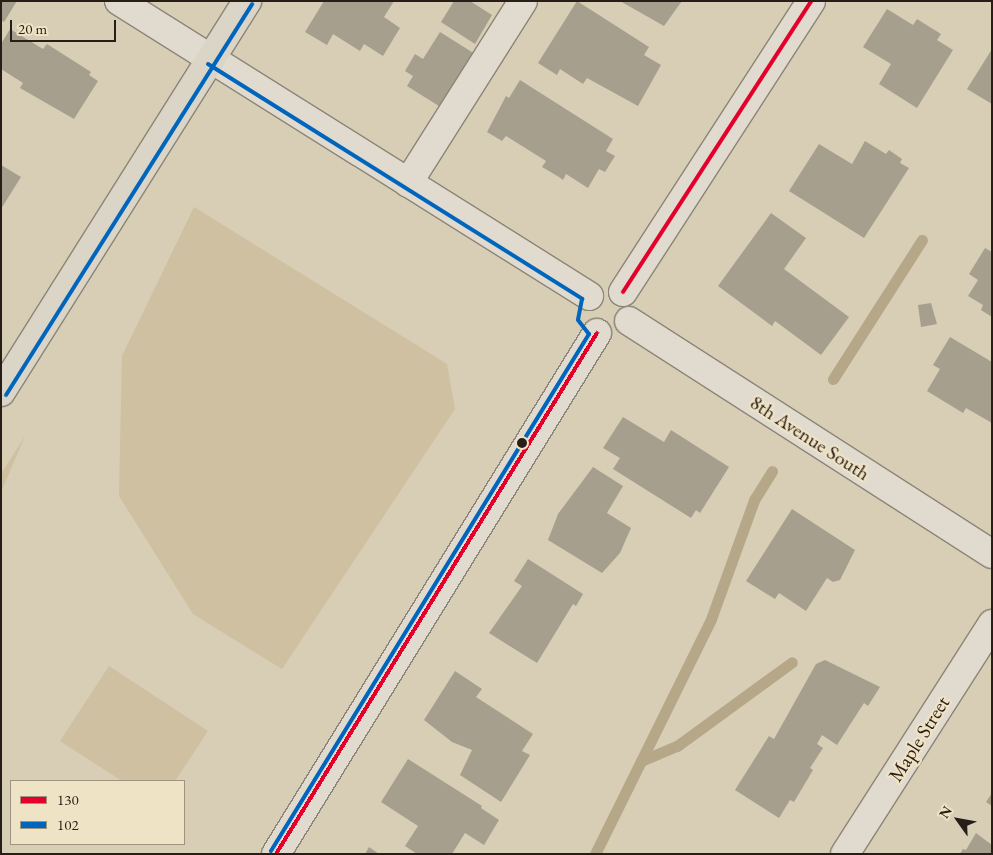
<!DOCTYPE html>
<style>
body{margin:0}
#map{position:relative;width:993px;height:855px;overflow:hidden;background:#d7ceb5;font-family:"EB Garamond",serif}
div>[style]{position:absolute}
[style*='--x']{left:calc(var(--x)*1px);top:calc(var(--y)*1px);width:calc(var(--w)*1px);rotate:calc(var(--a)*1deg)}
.green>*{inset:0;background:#cec0a0}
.stream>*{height:11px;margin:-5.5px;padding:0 5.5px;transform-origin:5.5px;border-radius:5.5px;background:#b5a788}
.building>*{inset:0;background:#a69f8e}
.roads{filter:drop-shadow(1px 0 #8c8577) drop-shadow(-1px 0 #8c8577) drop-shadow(0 1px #8c8577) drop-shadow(0 -1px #8c8577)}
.minor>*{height:28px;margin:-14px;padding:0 14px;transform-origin:14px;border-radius:14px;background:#e0dbce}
.major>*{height:28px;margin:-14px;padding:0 14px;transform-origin:14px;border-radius:14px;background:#dad5c6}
.bus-1>*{height:4px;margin:-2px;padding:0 2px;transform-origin:2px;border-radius:2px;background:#e4002b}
.bus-2>*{height:4px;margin:-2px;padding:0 2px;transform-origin:2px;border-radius:2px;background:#0065bd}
.dots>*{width:14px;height:14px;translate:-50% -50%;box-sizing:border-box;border:2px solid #efe3c5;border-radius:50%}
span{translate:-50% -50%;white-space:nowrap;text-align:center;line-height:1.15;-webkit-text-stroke:4.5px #efe3c5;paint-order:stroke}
.street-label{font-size:20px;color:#291d17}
.frame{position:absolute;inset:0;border:2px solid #291d17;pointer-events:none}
.legend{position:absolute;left:10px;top:780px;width:175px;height:65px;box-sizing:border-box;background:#efe3c5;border:1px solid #a0947f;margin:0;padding:6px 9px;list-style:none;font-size:15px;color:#291d17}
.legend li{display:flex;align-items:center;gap:10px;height:25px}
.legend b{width:25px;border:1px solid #a0947f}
.north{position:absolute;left:933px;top:795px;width:50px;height:50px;-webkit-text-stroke:4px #efe3c5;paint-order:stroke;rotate:302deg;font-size:14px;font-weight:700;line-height:20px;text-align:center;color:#291d17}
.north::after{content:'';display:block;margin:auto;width:18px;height:22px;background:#291d17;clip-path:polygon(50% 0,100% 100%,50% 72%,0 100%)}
.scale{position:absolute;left:10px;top:20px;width:106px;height:22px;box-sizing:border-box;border:2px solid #291d17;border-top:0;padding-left:6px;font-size:15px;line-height:18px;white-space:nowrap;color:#291d17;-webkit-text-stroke:4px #efe3c5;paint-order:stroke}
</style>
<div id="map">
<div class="green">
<i style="clip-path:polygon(194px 207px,447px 364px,455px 409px,282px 669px,193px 614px,119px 496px,122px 356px)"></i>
<i style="clip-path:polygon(25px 436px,1px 492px,1px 474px)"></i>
<i style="clip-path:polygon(109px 666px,208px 731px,175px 781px,122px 781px,60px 741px)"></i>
</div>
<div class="stream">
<i style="--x:833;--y:379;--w:165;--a:-57.4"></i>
<i style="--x:641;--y:761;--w:39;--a:-23"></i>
<i style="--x:677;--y:746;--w:142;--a:-36.1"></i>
<i style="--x:595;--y:854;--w:262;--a:-63.7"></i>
<i style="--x:711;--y:619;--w:127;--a:-70.1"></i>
<i style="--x:754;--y:500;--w:34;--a:-58"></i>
</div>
<div class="building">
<i style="clip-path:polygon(1px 1px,17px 1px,4px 22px,1px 20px)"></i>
<i style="clip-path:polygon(324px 1px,394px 1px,384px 17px,400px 28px,383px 56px,364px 44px,360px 51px,333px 34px,327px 45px,305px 32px)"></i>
<i style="clip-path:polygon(454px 1px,470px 1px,492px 15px,475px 44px,441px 22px)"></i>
<i style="clip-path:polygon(577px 1px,649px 47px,644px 55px,661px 65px,638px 106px,587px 78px,583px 84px,560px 69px,557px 75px,538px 63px)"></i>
<i style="clip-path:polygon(620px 1px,682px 1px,664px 26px)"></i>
<i style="clip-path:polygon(887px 9px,913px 25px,917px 19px,941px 34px,937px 40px,953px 50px,917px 108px,879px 84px,891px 64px,863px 47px)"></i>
<i style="clip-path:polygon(10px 29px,43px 49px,47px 44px,91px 72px,89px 75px,98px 81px,74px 119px,20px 88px,23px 83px,1px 69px,1px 44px)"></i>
<i style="clip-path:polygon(440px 32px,475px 54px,442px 108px,407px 86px,413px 76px,405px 71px,415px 54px,423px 59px)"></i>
<i style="clip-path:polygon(992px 49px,992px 104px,967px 89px)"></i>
<i style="clip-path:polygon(520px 80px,613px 139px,606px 151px,615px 156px,605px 172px,599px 169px,588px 188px,566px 174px,563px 180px,559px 177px,542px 167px,546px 161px,506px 136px,502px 141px,487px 132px,506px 96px,509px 98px)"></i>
<i style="clip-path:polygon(865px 141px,886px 154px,889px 150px,902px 159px,900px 163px,909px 168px,864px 238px,789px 191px,819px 144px,852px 164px)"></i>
<i style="clip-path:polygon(1px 165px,21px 177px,1px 209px)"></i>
<i style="clip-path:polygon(771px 213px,806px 238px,784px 269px,849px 317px,821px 355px,775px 321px,772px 326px,718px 286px)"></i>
<i style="clip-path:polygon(985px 248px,992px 252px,992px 317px,981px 310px,983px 305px,968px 296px,978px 280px,969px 274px)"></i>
<i style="clip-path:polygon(931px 303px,937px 324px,921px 327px,918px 305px)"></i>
<i style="clip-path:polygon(950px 337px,992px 362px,992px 423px,966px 408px,963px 413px,927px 391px,940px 369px,933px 365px)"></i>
<i style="clip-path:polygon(623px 417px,664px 442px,671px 430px,729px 467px,700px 513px,696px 510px,691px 518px,613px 469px,620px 458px,603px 448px)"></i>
<i style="clip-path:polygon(593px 467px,623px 486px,607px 513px,631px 528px,620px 553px,602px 573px,548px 540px,558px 514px)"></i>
<i style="clip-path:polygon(792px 509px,855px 550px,840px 580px,833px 582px,827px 578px,806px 611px,779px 593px,775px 599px,746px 581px)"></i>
<i style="clip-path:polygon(528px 559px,583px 594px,576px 606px,573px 604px,537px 663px,489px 633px,522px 586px,514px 581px)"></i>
<i style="clip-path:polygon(825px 660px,880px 687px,868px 706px,864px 703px,837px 745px,822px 735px,817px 744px,823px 748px,810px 768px,813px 770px,794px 802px,790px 800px,779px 818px,735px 790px,769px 736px,774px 739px,816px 664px)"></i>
<i style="clip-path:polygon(455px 671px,482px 689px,476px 697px,533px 734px,522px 751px,530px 755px,501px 802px,460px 775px,472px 750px,452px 742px,424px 720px)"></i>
<i style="clip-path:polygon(408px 759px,482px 806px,481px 808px,499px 820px,484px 845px,465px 833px,452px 854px,417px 854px,405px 846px,418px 826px,381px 802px)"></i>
<i style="clip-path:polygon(992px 793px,992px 806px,986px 802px)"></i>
<i style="clip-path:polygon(976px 833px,992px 845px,992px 854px,960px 854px,963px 849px,966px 850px)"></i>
<i style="clip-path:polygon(369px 847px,379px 854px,365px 854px)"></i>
</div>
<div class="roads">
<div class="minor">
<i style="--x:119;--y:1;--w:555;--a:32.11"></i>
<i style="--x:408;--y:183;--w:215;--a:-57.7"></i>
<i style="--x:623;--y:292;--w:346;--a:-57.1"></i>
<i style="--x:629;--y:321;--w:431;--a:32.7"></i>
<i style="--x:276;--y:854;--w:612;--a:-58.36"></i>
<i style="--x:845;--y:854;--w:273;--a:-57.4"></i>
</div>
<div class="major">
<i style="--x:1;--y:392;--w:462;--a:-57.8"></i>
</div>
</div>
<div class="bus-1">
<i style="--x:623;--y:292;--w:346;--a:-57.1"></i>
<i style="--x:276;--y:854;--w:612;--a:-58.36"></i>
</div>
<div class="bus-2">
<i style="--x:208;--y:64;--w:442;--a:32.1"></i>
<i style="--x:582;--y:299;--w:21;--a:101"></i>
<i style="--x:578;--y:320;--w:18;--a:52"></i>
<i style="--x:589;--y:334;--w:607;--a:121.6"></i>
<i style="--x:6;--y:395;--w:462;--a:-57.8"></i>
</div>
<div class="dots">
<i style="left:522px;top:443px;background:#291d17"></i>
</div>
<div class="street-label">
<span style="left:810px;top:438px;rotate:33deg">8th Avenue South</span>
<span style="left:919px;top:739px;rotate:-58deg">Maple Street</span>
</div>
<div class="frame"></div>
<ul class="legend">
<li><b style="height:6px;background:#e4002b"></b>130</li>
<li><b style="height:6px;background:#0065bd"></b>102</li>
</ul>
<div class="north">N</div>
<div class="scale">20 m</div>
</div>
